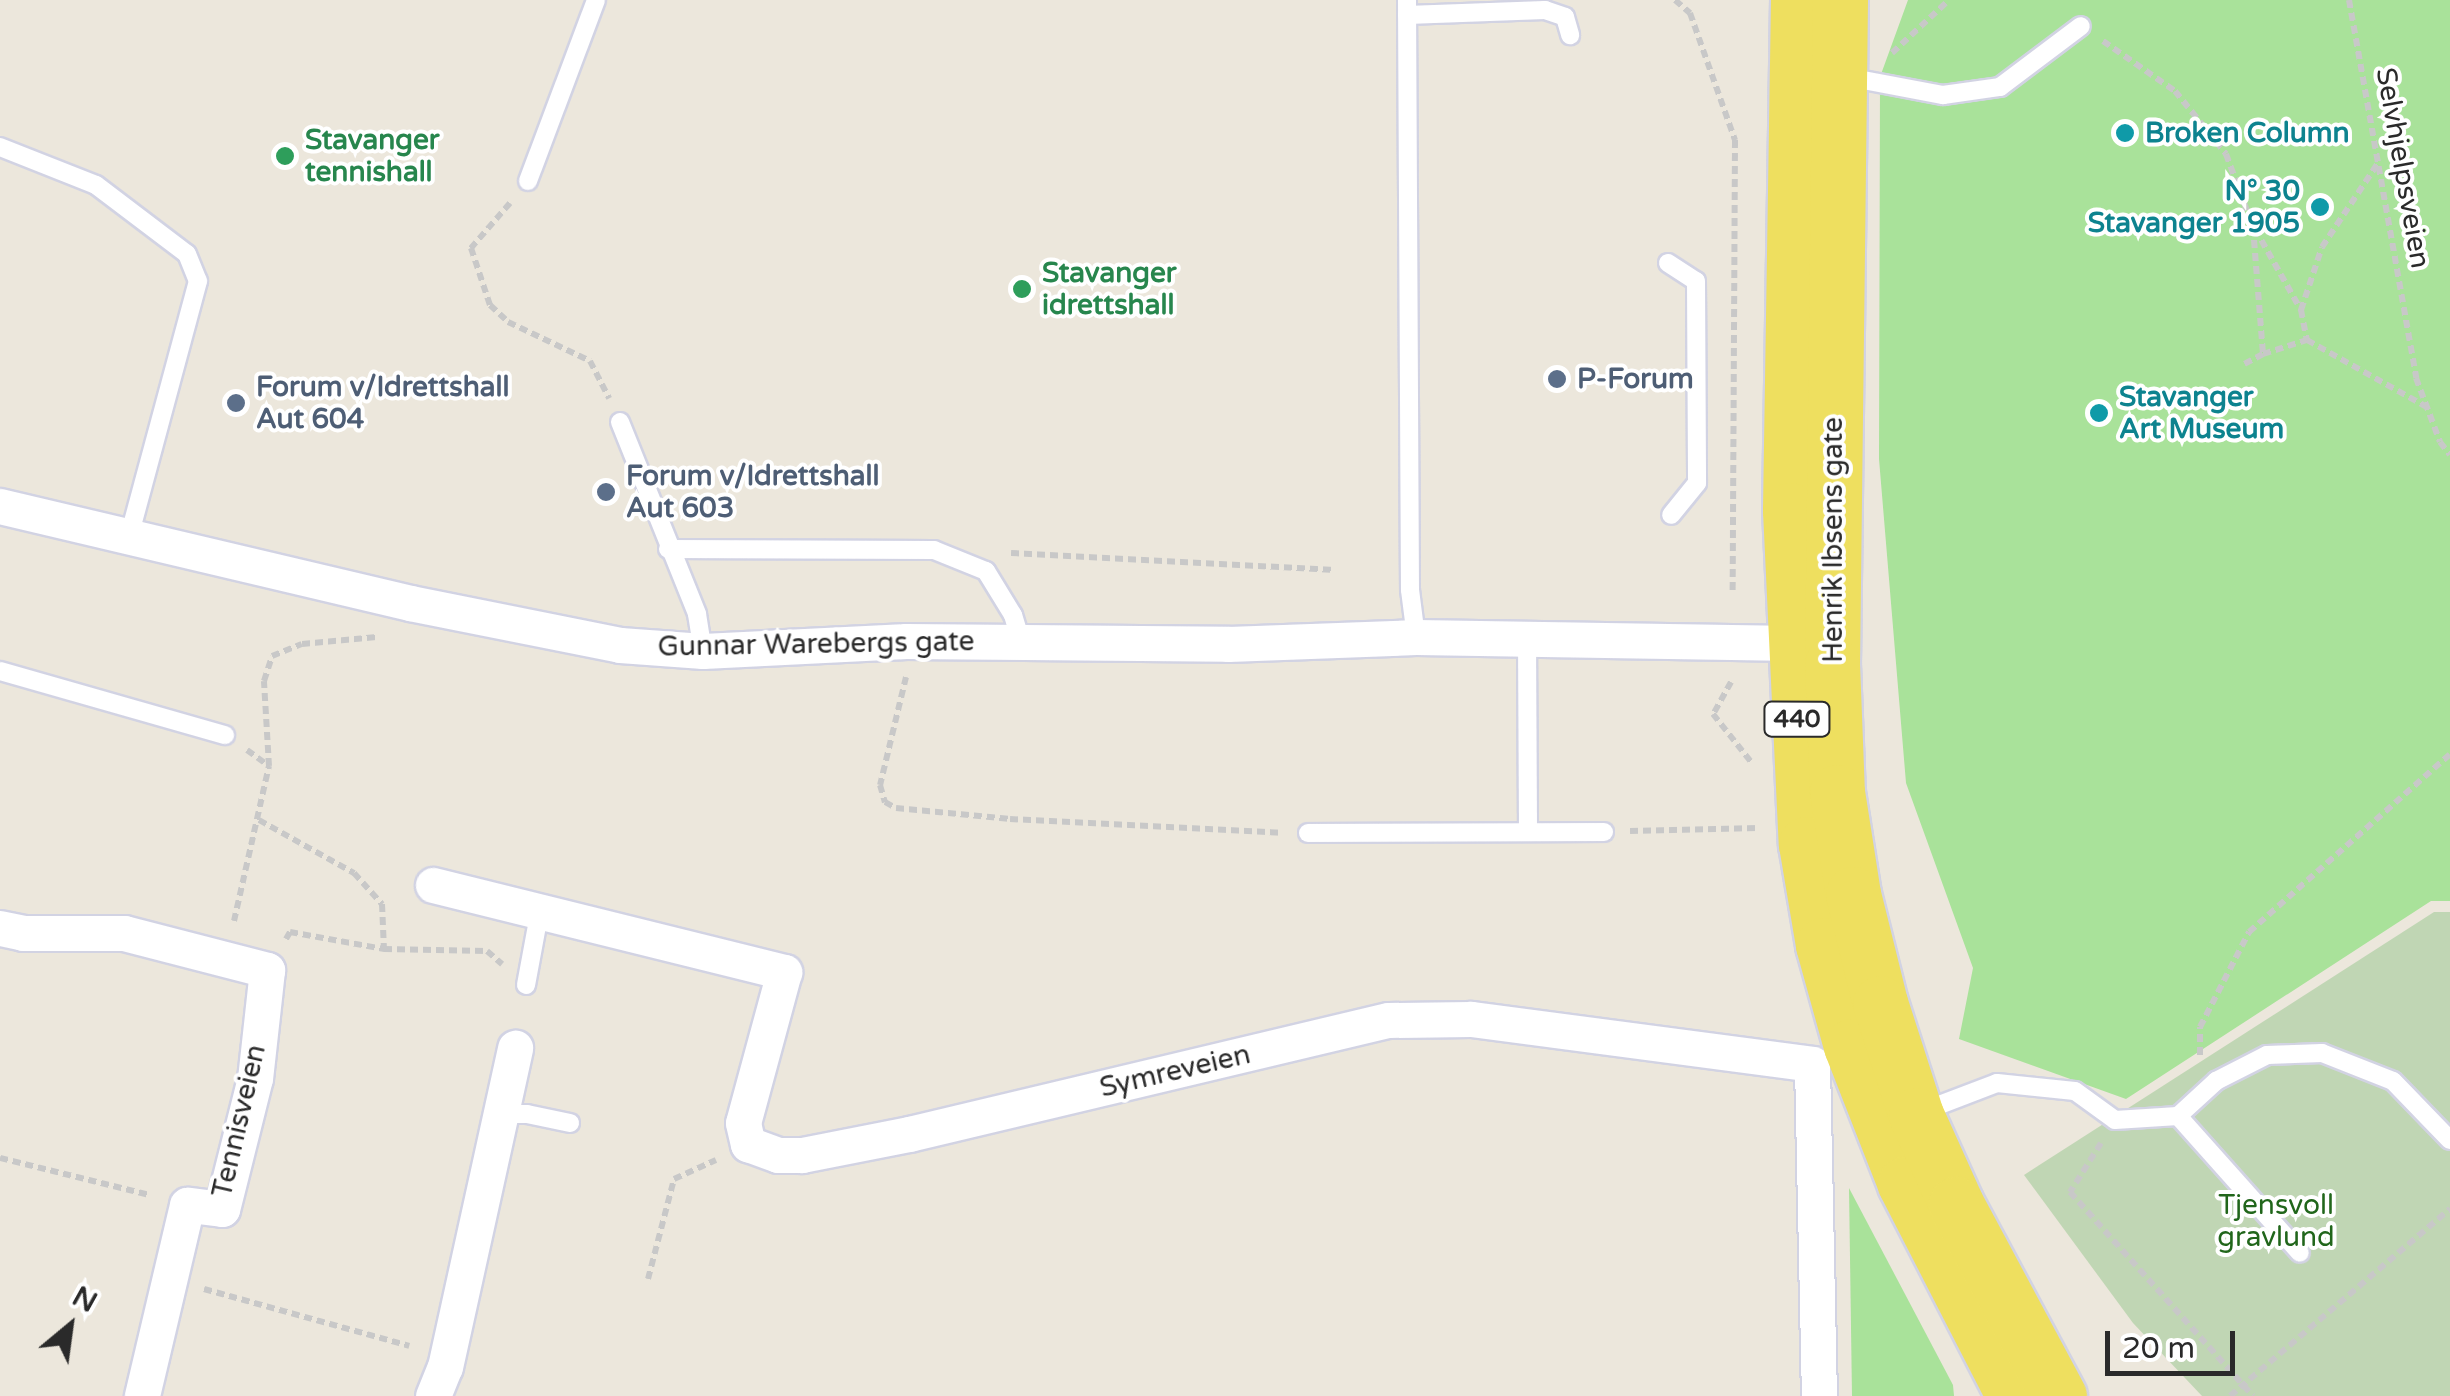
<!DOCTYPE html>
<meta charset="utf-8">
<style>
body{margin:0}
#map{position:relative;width:2450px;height:1396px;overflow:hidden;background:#ece7dc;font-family:"Varela Round",sans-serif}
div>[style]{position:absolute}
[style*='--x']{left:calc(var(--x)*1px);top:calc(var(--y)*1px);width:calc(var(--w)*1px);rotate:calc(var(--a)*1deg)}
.green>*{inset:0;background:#a9e29a}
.cemetery>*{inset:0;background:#c0d6b4}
.path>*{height:6px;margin-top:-3px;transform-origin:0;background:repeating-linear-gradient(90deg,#c8c8c8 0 8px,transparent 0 13px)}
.roads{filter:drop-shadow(2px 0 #d2d3e3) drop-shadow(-2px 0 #d2d3e3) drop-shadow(0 2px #d2d3e3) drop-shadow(0 -2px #d2d3e3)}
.service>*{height:18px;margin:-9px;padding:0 9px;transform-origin:9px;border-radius:9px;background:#fff}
.minor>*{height:35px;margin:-17.5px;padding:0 17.5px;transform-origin:17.5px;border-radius:17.5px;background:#fff}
.primary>*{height:55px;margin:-27.5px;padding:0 27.5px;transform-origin:27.5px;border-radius:27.5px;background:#eedf5f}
.dots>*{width:28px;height:28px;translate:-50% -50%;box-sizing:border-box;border:5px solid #fff;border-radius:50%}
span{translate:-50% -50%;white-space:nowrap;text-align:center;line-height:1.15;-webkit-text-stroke:8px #fff;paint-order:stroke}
.shield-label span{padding:2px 8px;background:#fff;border:2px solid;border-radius:8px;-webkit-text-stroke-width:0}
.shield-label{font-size:25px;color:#2a2a2a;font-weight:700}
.culture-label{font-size:28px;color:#0d838f;font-weight:700}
.left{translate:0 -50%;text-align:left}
.right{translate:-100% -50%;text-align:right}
.leisure-label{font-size:28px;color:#27864d;font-weight:700}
.street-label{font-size:28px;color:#2a2a2a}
.service-label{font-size:28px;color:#4e5e75;font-weight:700}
.park-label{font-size:28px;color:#21661b}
.north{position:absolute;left:20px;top:1276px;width:100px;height:100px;-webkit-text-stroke:8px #fff;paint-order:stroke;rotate:29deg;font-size:28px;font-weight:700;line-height:40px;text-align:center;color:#2a2a2a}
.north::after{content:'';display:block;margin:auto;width:35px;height:45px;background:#2a2a2a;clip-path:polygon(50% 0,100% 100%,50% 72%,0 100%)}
.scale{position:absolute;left:2105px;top:1331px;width:130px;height:45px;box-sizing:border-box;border:5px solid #2a2a2a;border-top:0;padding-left:12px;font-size:30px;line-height:35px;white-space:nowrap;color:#2a2a2a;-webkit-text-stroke:8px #fff;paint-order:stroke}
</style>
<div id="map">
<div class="green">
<i style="clip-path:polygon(1908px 0,2450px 0,2450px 901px,2431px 901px,2126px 1099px,1959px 1039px,1973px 968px,1906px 783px,1879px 459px,1880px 77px)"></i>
<i style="clip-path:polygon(1849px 1188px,1953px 1385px,1954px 1396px,1852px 1396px)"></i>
</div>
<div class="cemetery">
<i style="clip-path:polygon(2434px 912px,2450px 912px,2450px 1396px,2202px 1396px,2133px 1323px,2024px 1175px)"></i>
</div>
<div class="path">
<i style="--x:1675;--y:0;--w:20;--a:41"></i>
<i style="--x:1690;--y:13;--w:135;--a:70.5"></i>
<i style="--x:1735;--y:140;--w:450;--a:90.3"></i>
<i style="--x:2349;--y:0;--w:384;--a:79.9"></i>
<i style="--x:2416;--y:378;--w:68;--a:69.4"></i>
<i style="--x:2440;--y:442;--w:16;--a:52"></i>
<i style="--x:2103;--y:41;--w:88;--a:34.8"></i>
<i style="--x:2175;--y:91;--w:81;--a:51"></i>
<i style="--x:2226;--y:154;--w:78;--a:69.7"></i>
<i style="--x:2253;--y:227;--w:127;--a:85.5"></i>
<i style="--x:2263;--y:354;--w:21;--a:152"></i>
<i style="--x:1892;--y:53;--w:78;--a:-42.9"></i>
<i style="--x:510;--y:203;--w:60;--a:130.9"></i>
<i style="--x:471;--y:248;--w:60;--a:71.6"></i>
<i style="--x:490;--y:305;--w:25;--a:43"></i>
<i style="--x:508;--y:322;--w:91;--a:25.4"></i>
<i style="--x:590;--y:361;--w:42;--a:62.8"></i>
<i style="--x:2255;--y:229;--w:93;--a:60.4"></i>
<i style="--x:2301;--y:310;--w:31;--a:79"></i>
<i style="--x:2301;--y:310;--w:66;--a:-71.6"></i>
<i style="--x:2322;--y:247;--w:101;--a:-56.3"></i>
<i style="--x:2263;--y:354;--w:46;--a:-17.7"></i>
<i style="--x:2307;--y:340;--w:137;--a:29.2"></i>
<i style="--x:1011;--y:553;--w:324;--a:3"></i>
<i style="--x:906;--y:677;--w:111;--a:103.5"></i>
<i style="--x:880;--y:785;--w:18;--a:74"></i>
<i style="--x:885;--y:802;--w:13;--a:29"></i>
<i style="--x:896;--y:808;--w:115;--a:5.5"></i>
<i style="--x:1010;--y:819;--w:272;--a:2.9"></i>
<i style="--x:1731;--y:682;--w:37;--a:119"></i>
<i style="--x:1713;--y:714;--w:63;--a:51.5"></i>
<i style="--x:247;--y:750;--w:27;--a:36"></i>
<i style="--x:269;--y:766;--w:85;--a:-93.4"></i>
<i style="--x:264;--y:681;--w:26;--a:-72"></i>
<i style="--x:272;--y:656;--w:32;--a:-22"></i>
<i style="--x:302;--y:644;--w:75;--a:-5.3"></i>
<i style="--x:259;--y:820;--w:109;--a:29.2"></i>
<i style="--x:354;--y:873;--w:42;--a:47.9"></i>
<i style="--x:382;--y:904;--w:45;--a:87.5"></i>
<i style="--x:384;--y:949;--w:103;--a:1.1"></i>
<i style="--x:487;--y:951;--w:20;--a:41"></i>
<i style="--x:1630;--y:831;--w:128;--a:-1.3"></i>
<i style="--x:234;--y:921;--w:159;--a:-77.3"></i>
<i style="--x:286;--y:939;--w:8;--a:-60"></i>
<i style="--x:290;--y:932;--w:96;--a:10.3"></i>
<i style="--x:2200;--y:1055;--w:28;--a:-90"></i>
<i style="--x:2200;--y:1027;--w:107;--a:-62.7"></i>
<i style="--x:2249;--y:932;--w:268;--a:-41.5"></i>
<i style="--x:2101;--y:1143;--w:58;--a:122.3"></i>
<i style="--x:2070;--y:1192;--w:274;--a:48.1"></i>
<i style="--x:0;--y:1158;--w:154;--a:13.9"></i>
<i style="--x:648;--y:1279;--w:103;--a:-75.4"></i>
<i style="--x:674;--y:1179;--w:46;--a:-24.3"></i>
<i style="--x:204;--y:1289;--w:213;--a:15.5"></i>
<i style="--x:2230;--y:1396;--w:289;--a:-40.4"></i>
</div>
<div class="roads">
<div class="service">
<i style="--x:1407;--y:0;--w:590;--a:89.71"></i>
<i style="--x:1410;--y:590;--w:47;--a:82.7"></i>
<i style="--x:1407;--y:15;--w:138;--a:-2.1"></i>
<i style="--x:1545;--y:10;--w:21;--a:19"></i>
<i style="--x:1565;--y:17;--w:19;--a:74"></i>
<i style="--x:1842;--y:76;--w:103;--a:10.7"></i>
<i style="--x:1943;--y:95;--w:58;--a:-8"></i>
<i style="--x:2000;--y:87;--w:101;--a:-37"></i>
<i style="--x:0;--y:147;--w:103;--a:21.6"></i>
<i style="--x:96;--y:185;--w:114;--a:37.2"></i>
<i style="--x:187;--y:254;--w:29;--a:68"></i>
<i style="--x:198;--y:281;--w:265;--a:105.1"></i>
<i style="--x:528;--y:181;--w:193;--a:-69.4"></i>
<i style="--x:1668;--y:263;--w:33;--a:33"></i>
<i style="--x:1696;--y:281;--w:202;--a:89.7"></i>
<i style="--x:1697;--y:483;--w:41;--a:129.1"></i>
<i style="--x:620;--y:422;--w:207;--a:68.1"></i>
<i style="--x:697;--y:614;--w:37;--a:81"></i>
<i style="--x:668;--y:549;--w:266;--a:0.2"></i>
<i style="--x:934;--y:550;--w:56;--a:22"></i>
<i style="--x:986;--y:571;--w:52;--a:58.5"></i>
<i style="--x:1013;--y:615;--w:27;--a:73"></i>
<i style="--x:1527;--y:638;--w:194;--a:89.7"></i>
<i style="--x:0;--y:671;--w:234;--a:15.9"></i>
<i style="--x:1308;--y:833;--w:296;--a:-0.2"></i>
<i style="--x:526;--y:985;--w:71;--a:-79.5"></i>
<i style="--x:1921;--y:1112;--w:81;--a:-20.9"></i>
<i style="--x:1997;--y:1083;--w:78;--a:5.9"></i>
<i style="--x:2075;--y:1091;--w:49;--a:35.9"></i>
<i style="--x:2115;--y:1120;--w:63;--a:-3.6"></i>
<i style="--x:2178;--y:1116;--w:52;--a:-42.6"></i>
<i style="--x:2216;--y:1081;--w:57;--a:-27"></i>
<i style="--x:2267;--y:1055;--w:55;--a:-2.1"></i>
<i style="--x:2322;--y:1053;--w:76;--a:21.5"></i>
<i style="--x:2393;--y:1081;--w:82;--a:46"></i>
<i style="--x:500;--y:1114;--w:27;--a:0"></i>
<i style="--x:527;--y:1114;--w:44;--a:11.8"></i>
<i style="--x:2178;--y:1116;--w:183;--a:48.3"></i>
</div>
<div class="minor">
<i style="--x:0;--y:506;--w:421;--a:13.3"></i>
<i style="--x:410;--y:603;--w:214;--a:11.3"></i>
<i style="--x:620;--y:645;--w:83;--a:4.1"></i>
<i style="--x:703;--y:651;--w:203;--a:-2.8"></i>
<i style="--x:906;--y:641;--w:322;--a:0.5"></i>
<i style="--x:1228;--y:644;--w:188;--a:-2.1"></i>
<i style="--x:1416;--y:637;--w:378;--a:0.9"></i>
<i style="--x:433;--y:885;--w:362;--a:13.9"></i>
<i style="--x:784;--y:972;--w:156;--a:105.2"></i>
<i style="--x:743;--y:1123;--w:22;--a:77"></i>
<i style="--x:748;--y:1144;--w:32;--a:20"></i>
<i style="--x:778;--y:1155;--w:24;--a:0"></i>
<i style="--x:802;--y:1155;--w:109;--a:-11.1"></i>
<i style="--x:909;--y:1134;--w:492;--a:-13.4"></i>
<i style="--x:1388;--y:1020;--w:83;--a:-0.7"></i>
<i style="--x:1471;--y:1019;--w:344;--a:7.5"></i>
<i style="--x:1812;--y:1064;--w:332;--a:88.8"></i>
<i style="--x:0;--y:928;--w:24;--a:12"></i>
<i style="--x:23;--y:933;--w:101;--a:0"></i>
<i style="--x:124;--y:933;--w:148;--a:14.5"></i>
<i style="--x:267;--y:970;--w:109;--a:96.3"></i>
<i style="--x:255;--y:1078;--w:135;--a:104.1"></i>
<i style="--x:222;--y:1209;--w:35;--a:-173"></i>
<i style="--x:187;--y:1205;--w:196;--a:103.3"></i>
<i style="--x:433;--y:1396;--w:31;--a:-68"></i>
<i style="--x:445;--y:1367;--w:327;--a:-77.6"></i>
</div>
<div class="primary">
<i style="--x:1798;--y:0;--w:510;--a:90.9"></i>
<i style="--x:1790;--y:510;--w:334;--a:87.3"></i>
<i style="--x:1806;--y:844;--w:102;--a:80.4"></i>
<i style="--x:1823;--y:945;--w:105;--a:74.5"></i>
<i style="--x:1851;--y:1046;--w:148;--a:68.6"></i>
<i style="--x:1905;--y:1184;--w:238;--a:62.8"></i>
<i style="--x:1840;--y:0;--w:664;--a:90.69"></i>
<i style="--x:1832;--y:664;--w:128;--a:87.8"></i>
<i style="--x:1837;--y:792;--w:103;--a:81.1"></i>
<i style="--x:1853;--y:894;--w:112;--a:76.1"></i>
<i style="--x:1880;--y:1003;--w:118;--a:72.2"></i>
<i style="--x:1916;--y:1115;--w:98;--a:65.8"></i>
<i style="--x:1956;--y:1204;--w:218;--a:61.8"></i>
</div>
</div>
<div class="dots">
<i style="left:2125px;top:133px;background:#0f9aa8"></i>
<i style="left:285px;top:156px;background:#2e9e5b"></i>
<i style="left:2320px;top:207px;background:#0f9aa8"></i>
<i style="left:1022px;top:289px;background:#2e9e5b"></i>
<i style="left:1557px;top:379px;background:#5c6f8a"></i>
<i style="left:236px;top:403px;background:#5c6f8a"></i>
<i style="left:2099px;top:413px;background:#0f9aa8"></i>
<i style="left:606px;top:492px;background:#5c6f8a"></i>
</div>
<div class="shield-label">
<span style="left:1797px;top:719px">440</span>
</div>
<div class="culture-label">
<span class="left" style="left:2145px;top:133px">Broken Column</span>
<span class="right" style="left:2300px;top:207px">N° 30<br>Stavanger 1905</span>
<span class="left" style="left:2119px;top:413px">Stavanger<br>Art Museum</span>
</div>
<div class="leisure-label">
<span class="left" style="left:305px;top:156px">Stavanger<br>tennishall</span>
<span class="left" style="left:1042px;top:289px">Stavanger<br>idrettshall</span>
</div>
<div class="street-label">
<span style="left:2403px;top:168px;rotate:80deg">Selvhjelpsveien</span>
<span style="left:1833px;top:540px;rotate:-90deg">Henrik Ibsens gate</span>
<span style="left:816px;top:644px;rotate:-1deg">Gunnar Warebergs gate</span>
<span style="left:1175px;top:1071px;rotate:-13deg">Symreveien</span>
<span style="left:239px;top:1121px;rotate:-77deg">Tennisveien</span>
</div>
<div class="service-label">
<span class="left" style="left:1577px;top:379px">P-Forum</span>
<span class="left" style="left:256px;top:403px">Forum v/Idrettshall<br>Aut 604</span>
<span class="left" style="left:626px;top:492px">Forum v/Idrettshall<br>Aut 603</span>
</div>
<div class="park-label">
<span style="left:2276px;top:1221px">Tjensvoll<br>gravlund</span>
</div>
<div class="north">N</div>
<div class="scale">20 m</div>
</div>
